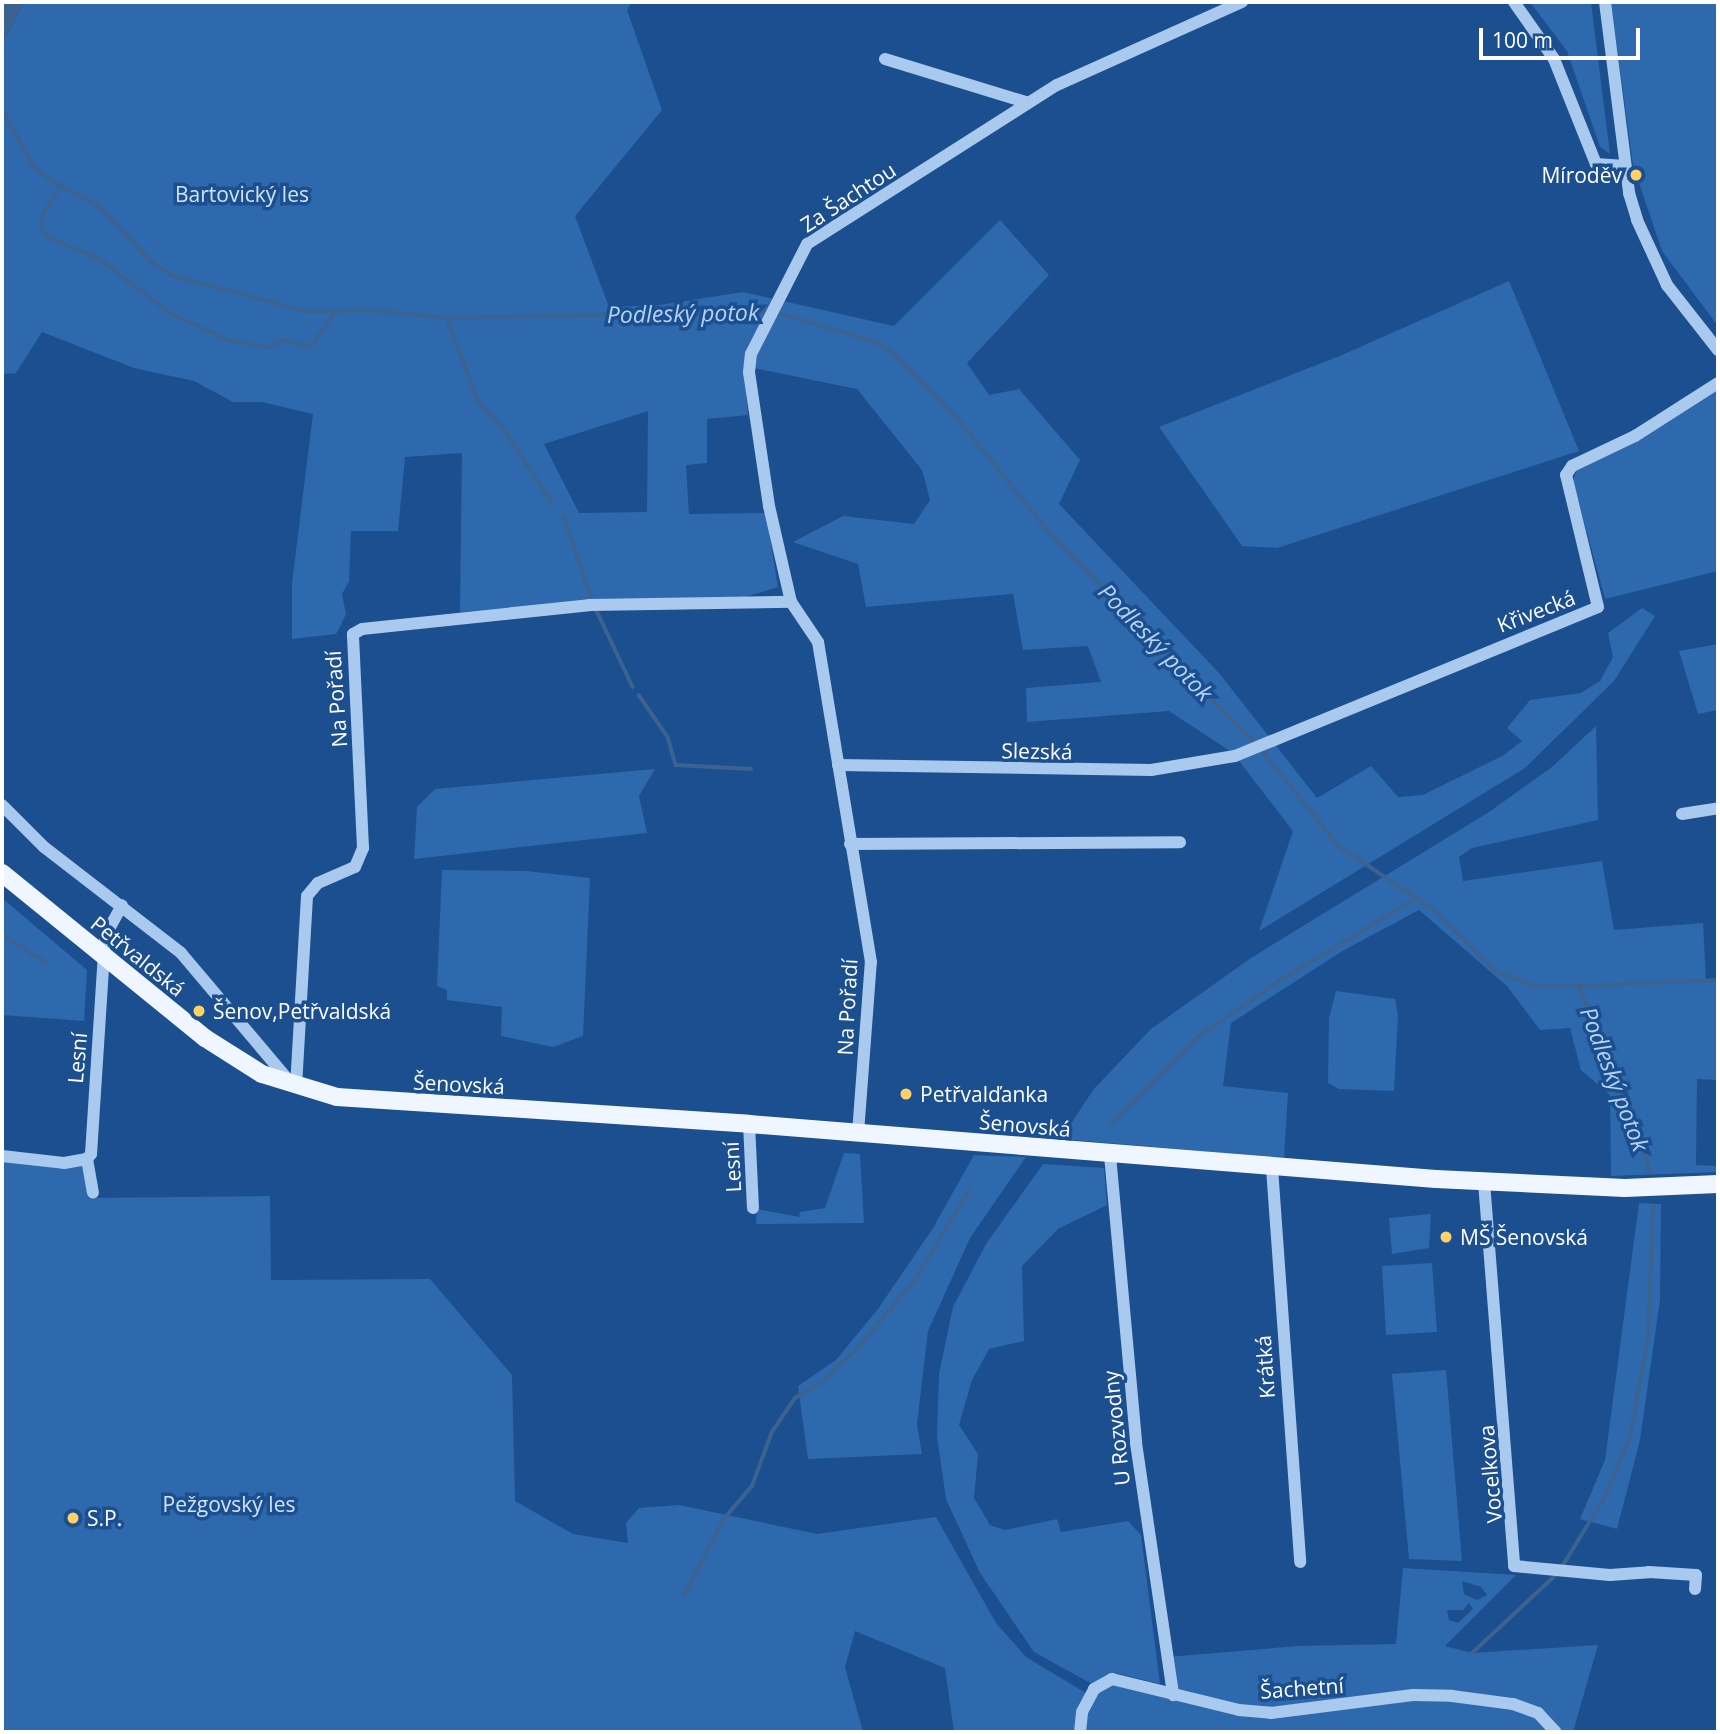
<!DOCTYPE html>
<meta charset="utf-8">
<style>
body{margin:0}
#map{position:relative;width:1720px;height:1734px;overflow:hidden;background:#1b4f8f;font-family:"Open Sans",sans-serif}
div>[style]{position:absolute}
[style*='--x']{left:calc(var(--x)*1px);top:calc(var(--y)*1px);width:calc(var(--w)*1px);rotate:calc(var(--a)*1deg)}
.green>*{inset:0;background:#2e69ad}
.water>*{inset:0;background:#3c6290}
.stream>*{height:3.5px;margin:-1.75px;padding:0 1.75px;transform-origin:1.75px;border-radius:1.75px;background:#3c6290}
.minor>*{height:12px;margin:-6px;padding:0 6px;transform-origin:6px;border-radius:6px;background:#a9c9ee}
.major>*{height:18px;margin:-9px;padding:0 9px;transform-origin:9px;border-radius:9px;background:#f0f6ff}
.dots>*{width:19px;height:19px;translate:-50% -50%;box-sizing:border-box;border:4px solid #1b4f8f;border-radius:50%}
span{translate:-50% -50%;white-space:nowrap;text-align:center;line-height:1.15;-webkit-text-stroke:7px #1b4f8f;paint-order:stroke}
.poi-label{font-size:21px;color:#fff}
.right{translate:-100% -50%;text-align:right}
.left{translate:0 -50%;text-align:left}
.park-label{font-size:21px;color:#cfe3fa}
.street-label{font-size:21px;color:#fff}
.water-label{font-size:23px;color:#b5d3f5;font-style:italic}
.frame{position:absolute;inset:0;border:4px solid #fff;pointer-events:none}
.scale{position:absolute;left:1479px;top:28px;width:161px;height:32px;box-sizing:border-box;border:4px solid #fff;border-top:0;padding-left:9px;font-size:21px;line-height:24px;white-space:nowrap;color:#fff;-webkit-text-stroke:5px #1b4f8f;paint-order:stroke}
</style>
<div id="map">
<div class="green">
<i style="clip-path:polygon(evenodd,24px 2px,632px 2px,627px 10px,662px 110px,575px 216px,609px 307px,660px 305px,743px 292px,894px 326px,1000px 220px,1049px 275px,967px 363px,989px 395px,1019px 389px,1080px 460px,1059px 504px,1219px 673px,1317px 798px,1371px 766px,1398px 797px,1423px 795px,1504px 755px,1522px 741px,1507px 728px,1530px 700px,1581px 693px,1600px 681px,1613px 657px,1608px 633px,1642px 608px,1655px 616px,1614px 681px,1525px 768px,1259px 931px,1293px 831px,1233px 753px,1169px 711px,1027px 722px,1026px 688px,1101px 682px,1088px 646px,1023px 650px,1013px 594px,866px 607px,858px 564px,793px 542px,843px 516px,914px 524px,930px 500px,922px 470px,857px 389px,744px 366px,748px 415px,707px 419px,707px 463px,686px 465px,689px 514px,766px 513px,778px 587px,742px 598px,460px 612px,462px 453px,405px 457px,398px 531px,351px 531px,349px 581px,342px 594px,346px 614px,340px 627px,336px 634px,292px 639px,292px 583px,313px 414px,262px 402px,233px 402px,194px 381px,134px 368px,42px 332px,16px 373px,2px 374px,2px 43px,24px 2px,648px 411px,647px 512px,579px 513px,544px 444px,648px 411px)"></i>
<i style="clip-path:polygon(1530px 2px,1591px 2px,1610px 154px,1600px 147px,1567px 51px)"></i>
<i style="clip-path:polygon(1611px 2px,1718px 2px,1718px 326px,1662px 251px,1633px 165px)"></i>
<i style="clip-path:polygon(1509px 281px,1579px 451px,1277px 548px,1242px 546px,1159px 427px,1342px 355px)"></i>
<i style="clip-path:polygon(1718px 390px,1718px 571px,1605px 599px,1573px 481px,1577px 469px)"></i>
<i style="clip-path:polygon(1718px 644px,1718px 710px,1698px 714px,1679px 651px)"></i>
<i style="clip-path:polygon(1596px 726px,1598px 820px,1472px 848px,1459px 857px,1463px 881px,1602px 861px,1614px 930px,1703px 923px,1706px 980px,1718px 980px,1718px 1080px,1697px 1079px,1696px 1165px,1718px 1166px,1718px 1172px,1611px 1176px,1610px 1095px,1581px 1070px,1570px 1028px,1540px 1030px,1507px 986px,1419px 910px,1344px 950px,1231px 1023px,1223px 1086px,1288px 1093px,1284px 1158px,1061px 1139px,1093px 1090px,1151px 1029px,1251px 958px,1489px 812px,1552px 767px)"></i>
<i style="clip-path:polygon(655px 769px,639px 796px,647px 833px,414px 859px,417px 807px,435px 789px)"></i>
<i style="clip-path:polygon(442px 870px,526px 871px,590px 878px,583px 1036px,553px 1047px,501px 1036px,502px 1007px,447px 1000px,447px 990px,437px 986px)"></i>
<i style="clip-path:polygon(2px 898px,87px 970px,84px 1021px,2px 1015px)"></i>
<i style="clip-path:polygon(1336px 991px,1395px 999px,1398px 1015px,1394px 1091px,1339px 1089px,1328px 1083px,1329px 1018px)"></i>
<i style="clip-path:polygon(844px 1153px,860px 1154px,864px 1223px,756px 1224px,757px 1209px,799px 1217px,800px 1212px,825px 1208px)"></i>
<i style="clip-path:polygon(974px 1155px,1026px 1157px,970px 1238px,928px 1331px,917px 1424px,922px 1454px,808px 1459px,798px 1386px,836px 1360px,878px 1309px,933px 1228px)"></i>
<i style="clip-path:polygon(2px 1159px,85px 1166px,88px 1198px,270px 1196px,271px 1280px,430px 1279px,512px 1375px,515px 1501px,573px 1534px,628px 1543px,626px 1523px,639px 1508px,679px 1505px,817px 1534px,936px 1517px,996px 1623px,1026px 1657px,1086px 1693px,1073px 1732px,954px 1732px,945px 1668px,855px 1631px,845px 1667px,863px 1732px,2px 1732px)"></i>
<i style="clip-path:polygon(1043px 1164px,1104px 1168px,1107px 1205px,1058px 1229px,1022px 1266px,1024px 1341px,989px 1349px,972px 1380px,959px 1425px,978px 1454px,974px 1498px,990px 1525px,1005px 1530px,1057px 1519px,1061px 1532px,1128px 1521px,1141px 1535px,1160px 1684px,1112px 1672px,1092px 1684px,1034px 1652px,980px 1573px,946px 1499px,937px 1436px,939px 1374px,953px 1307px,986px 1244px)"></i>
<i style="clip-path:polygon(1639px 1203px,1661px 1204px,1660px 1300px,1640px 1440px,1617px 1529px,1580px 1519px,1605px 1460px)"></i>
<i style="clip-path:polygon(1431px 1214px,1429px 1248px,1392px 1254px,1389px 1218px)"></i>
<i style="clip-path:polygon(1432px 1263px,1437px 1332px,1386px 1335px,1382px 1266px)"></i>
<i style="clip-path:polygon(1446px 1370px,1462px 1561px,1409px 1559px,1392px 1374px)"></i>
<i style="clip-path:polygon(evenodd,1403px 1568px,1516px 1575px,1445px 1646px,1472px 1653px,1598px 1645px,1573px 1732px,1080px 1732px,1093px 1691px,1112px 1679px,1172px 1695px,1167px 1657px,1298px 1646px,1396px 1644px,1403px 1568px,1462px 1581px,1481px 1587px,1487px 1595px,1477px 1600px,1464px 1594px,1462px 1581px,1403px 1568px,1469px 1603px,1473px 1609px,1458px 1623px,1449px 1620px,1447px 1610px,1463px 1610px,1469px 1603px)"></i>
</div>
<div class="water">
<i style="clip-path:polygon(2px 2px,24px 2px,2px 43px)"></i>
</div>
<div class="stream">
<i style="--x:2;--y:54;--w:19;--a:90"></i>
<i style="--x:2;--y:108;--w:65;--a:61.5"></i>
<i style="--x:33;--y:165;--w:22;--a:39"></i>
<i style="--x:52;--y:181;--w:51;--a:28.1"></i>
<i style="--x:97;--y:205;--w:82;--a:46"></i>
<i style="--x:154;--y:264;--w:23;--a:31"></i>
<i style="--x:174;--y:276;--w:139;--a:15"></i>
<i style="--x:308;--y:312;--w:62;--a:-1.8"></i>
<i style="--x:370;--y:310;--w:77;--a:5.9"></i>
<i style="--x:447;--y:318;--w:324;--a:-1.2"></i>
<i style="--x:771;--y:311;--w:109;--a:16.4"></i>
<i style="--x:876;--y:342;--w:22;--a:32"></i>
<i style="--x:895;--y:354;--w:92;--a:45.9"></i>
<i style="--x:959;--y:420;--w:150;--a:51.2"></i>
<i style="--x:1053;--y:537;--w:290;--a:45.6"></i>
<i style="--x:61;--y:185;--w:38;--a:120"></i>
<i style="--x:42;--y:218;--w:11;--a:90"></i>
<i style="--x:42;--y:229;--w:11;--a:52"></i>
<i style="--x:49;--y:238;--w:53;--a:22.2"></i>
<i style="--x:98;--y:258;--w:93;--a:37.1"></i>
<i style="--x:172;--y:314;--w:62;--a:24.9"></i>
<i style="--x:228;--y:340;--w:42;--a:9.7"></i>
<i style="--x:269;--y:347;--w:17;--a:-25"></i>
<i style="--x:284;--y:340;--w:27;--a:15"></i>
<i style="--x:310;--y:347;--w:41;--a:-54"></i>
<i style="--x:447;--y:318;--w:88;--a:69.3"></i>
<i style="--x:478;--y:400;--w:38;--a:48"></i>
<i style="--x:503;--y:428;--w:91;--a:56.7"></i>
<i style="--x:564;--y:516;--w:85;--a:71.6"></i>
<i style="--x:596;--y:609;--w:86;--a:64.6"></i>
<i style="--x:639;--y:695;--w:51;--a:55.4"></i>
<i style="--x:668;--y:737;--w:29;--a:74"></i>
<i style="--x:676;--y:765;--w:75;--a:3.1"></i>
<i style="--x:1261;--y:749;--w:124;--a:51.2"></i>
<i style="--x:1339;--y:846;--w:118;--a:34"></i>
<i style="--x:1437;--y:912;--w:85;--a:45"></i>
<i style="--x:1497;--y:972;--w:41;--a:19.7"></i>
<i style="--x:1536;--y:986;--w:43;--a:0"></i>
<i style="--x:1579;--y:986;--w:162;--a:67.5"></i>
<i style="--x:1641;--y:1136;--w:36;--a:76"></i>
<i style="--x:2;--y:935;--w:52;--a:31.5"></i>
<i style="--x:1579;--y:986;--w:139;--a:-2.5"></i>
<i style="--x:1111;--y:1125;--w:124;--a:-45.3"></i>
<i style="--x:1198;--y:1037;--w:101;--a:-34.5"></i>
<i style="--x:1281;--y:980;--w:157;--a:-31.2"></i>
<i style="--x:707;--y:1551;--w:36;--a:-62"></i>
<i style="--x:724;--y:1519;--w:43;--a:-49.7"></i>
<i style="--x:752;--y:1486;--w:58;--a:-69.7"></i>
<i style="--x:772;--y:1432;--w:41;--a:-55.9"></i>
<i style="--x:795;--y:1398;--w:34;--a:-32"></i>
<i style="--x:824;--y:1380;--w:47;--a:-43.3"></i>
<i style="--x:858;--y:1348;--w:92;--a:-50.3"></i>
<i style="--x:917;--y:1277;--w:101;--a:-59.1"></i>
<i style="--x:1562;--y:1567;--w:84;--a:-58.6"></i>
<i style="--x:1606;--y:1495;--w:63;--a:-67.5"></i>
<i style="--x:1630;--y:1437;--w:101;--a:-79.7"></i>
<i style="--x:1648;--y:1338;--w:131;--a:-87.8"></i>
<i style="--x:684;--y:1595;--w:44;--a:-61.7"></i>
<i style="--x:1472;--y:1653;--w:117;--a:-42.9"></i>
</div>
<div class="minor">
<i style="--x:1514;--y:2;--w:70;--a:54.9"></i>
<i style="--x:1554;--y:59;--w:113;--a:68.2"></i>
<i style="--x:1596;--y:164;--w:29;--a:4"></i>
<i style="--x:1605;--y:2;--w:193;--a:82.8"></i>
<i style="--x:1629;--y:193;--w:28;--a:73"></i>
<i style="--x:1637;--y:220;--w:72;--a:65.2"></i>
<i style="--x:1667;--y:285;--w:83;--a:51.9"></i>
<i style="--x:885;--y:59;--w:147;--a:17"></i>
<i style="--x:838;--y:765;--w:313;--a:0.9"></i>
<i style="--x:1151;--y:770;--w:85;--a:-9.5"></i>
<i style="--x:1235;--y:756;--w:392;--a:-22.3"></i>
<i style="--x:1598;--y:607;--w:136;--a:-103.6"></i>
<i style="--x:1566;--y:475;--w:11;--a:-56"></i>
<i style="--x:1572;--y:466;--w:70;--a:-25.5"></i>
<i style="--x:1635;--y:436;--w:98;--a:-32.6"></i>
<i style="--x:2;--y:805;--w:59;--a:45"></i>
<i style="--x:44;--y:847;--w:173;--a:37.7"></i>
<i style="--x:181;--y:953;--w:169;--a:49.8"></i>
<i style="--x:1682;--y:814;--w:36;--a:-9"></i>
<i style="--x:850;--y:844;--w:330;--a:-0.3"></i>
<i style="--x:296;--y:1087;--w:191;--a:-86.7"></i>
<i style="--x:307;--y:896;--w:17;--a:-50"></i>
<i style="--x:318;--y:883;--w:40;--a:-23.4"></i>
<i style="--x:355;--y:867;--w:21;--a:-67"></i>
<i style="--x:363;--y:848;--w:214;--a:-92.7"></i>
<i style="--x:353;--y:634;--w:10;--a:-29"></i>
<i style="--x:362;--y:629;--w:228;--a:-6"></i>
<i style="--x:589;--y:605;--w:202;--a:-0.9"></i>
<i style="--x:749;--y:1124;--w:84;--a:87.3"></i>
<i style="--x:858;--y:1133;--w:171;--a:-85.7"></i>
<i style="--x:871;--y:962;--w:324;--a:-99.4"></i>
<i style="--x:818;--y:642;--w:48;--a:-124"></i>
<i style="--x:791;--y:602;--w:98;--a:-102.9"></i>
<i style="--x:769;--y:506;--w:135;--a:-98.5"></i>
<i style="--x:749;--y:372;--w:18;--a:-84"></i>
<i style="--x:751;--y:354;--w:123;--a:-63"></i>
<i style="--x:807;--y:244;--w:296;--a:-32.5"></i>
<i style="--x:1057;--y:85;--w:203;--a:-24.2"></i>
<i style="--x:1110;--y:1155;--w:289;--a:84.8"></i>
<i style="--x:1136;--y:1443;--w:255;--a:81.6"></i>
<i style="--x:2;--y:1156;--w:62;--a:6.4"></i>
<i style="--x:64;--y:1163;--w:23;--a:-10"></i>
<i style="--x:87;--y:1159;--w:6;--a:-51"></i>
<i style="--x:91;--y:1154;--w:218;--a:-86.3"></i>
<i style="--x:105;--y:936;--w:35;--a:-61"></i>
<i style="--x:87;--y:1159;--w:34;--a:80"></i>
<i style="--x:1272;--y:1168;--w:395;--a:85.9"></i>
<i style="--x:1484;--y:1182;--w:385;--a:85.5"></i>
<i style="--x:1514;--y:1566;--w:96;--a:5.4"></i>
<i style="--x:1610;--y:1575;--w:39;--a:-4"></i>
<i style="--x:1649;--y:1572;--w:47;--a:3.7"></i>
<i style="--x:1696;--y:1575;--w:14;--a:94"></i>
<i style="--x:1080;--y:1732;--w:20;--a:-84"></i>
<i style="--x:1082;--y:1712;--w:26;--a:-62"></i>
<i style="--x:1094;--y:1689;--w:21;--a:-29"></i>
<i style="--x:1112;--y:1679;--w:131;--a:13.7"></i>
<i style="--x:1239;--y:1710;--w:32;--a:5"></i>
<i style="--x:1271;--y:1713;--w:143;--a:-7.2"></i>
<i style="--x:1413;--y:1695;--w:39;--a:1"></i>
<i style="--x:1452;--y:1696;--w:62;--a:7.5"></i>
<i style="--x:1513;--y:1704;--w:27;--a:20"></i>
<i style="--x:1538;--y:1713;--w:26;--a:47"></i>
</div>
<div class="major">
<i style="--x:2;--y:873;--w:262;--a:39.1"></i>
<i style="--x:205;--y:1038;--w:67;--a:32.3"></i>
<i style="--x:262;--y:1074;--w:78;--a:17"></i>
<i style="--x:337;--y:1097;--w:413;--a:3.7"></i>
<i style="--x:749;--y:1124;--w:689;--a:4.58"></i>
<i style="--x:1436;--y:1179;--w:189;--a:2.7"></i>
<i style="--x:1625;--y:1188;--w:93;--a:-2.5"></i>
</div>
<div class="dots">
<i style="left:1636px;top:175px;background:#ffd166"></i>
<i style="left:199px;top:1011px;background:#ffd166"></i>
<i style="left:906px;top:1094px;background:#ffd166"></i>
<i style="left:1446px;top:1237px;background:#ffd166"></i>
<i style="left:73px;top:1518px;background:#ffd166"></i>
</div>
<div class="poi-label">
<span class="right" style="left:1622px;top:175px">Míroděv</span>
<span class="left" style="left:213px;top:1011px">Šenov,Petřvaldská</span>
<span class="left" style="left:920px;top:1094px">Petřvalďanka</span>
<span class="left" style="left:1460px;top:1237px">MŠ Šenovská</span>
<span class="left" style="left:87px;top:1518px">S.P.</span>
</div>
<div class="park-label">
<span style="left:242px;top:194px">Bartovický les</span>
<span style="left:229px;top:1504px">Pežgovský les</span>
</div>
<div class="street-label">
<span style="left:848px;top:197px;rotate:-33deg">Za Šachtou</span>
<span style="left:1536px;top:611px;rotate:-21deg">Křivecká</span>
<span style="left:336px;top:699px;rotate:-94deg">Na Pořadí</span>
<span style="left:1037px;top:751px;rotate:1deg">Slezská</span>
<span style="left:138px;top:956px;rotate:39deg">Petřvaldská</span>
<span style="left:847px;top:1007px;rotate:-87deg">Na Pořadí</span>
<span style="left:77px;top:1058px;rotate:-85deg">Lesní</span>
<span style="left:459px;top:1084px;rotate:3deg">Šenovská</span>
<span style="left:1025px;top:1125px;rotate:5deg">Šenovská</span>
<span style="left:732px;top:1167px;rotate:-93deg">Lesní</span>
<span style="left:1265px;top:1367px;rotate:-94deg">Krátká</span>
<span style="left:1116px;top:1428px;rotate:-96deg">U Rozvodny</span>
<span style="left:1490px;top:1474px;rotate:-95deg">Vocelkova</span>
<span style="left:1302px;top:1688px;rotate:-4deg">Šachetní</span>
</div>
<div class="water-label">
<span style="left:683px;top:313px;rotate:-1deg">Podleský potok</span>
<span style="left:1156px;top:642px;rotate:46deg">Podleský potok</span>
<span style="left:1615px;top:1079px;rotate:69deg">Podleský potok</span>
</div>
<div class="frame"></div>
<div class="scale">100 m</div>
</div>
